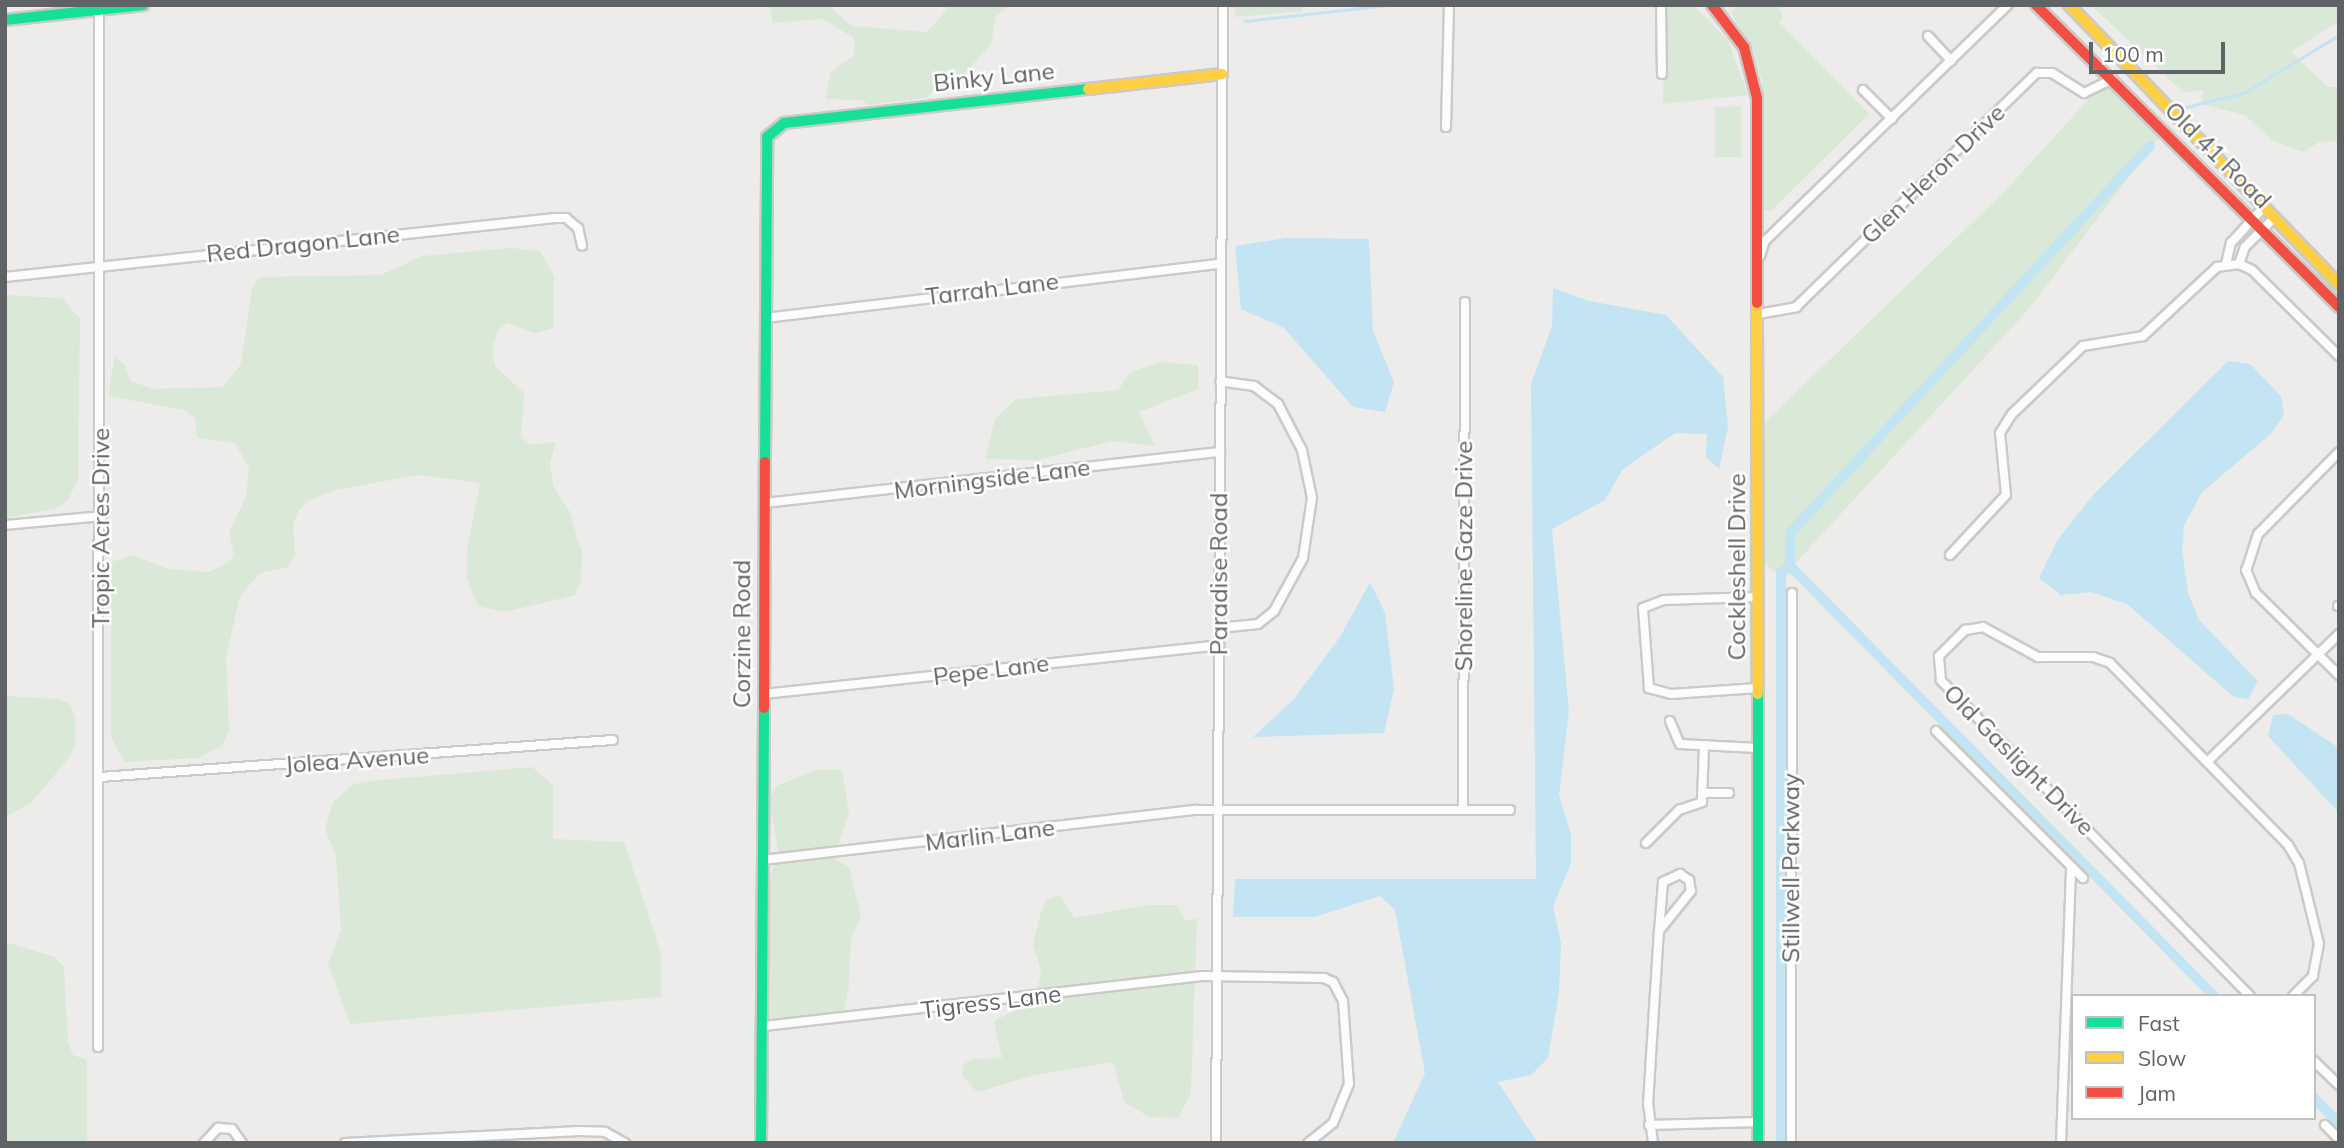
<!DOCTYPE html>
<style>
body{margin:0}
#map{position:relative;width:2344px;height:1148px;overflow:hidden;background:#eeecea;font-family:Mulish,sans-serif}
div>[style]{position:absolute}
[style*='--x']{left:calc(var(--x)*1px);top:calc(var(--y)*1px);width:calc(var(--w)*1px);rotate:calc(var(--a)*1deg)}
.green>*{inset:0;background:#dae8d7}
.water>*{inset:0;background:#c3e4f3}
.stream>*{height:2.5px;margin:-1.25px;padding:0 1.25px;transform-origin:1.25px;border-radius:1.25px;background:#c3e4f3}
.canal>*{height:10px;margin:-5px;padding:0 5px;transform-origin:5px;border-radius:5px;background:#c3e4f3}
.roads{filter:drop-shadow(2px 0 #cbcac9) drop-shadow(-2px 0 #cbcac9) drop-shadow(0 2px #cbcac9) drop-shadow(0 -2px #cbcac9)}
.street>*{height:8px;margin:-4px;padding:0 4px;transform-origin:4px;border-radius:4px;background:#fcfcfc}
.fast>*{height:10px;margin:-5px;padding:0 5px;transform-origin:5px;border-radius:5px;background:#16e098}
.slow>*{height:10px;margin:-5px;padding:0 5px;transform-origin:5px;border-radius:5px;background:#ffcf43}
.jam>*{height:10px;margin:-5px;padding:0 5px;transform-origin:5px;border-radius:5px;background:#f24e42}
span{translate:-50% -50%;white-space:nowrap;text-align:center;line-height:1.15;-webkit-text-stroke:5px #fff;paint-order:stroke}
.street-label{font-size:24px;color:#5f6366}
.frame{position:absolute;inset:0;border:7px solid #5f6366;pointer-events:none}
.legend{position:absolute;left:2071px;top:994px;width:245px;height:126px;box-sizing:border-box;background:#fff;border:2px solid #bfc1c2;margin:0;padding:9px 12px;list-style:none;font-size:21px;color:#5f6366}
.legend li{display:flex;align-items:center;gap:14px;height:35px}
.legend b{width:35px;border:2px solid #bfc1c2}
.scale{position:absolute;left:2089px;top:42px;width:136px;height:32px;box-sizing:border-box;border:4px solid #5f6366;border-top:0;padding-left:9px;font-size:21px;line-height:24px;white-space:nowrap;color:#5f6366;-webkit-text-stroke:5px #fff;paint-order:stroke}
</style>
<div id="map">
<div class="green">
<i style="clip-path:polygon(770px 5px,828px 5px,852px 26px,927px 32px,951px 5px,1010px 5px,996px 16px,991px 44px,954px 86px,936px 87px,927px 98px,868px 105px,862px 100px,825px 99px,831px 72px,854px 55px,854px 38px,823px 19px,773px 23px)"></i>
<i style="clip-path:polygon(1235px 5px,1302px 5px,1302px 11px,1235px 17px)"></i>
<i style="clip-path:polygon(1665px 5px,1693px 5px,1728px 40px,1748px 95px,1663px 104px)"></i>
<i style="clip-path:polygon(1737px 5px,1778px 5px,1783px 17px,1779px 22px,1869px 114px,1770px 212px,1764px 209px,1762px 82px,1753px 50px,1731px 13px)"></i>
<i style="clip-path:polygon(2091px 5px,2339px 5px,2339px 21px,2291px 52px,2328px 87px,2339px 87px,2339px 141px,2319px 142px,2303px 152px,2272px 140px,2245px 115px,2202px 104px,2203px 90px,2183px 92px)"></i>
<i style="clip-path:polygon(2106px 80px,2161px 135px,2027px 311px,1782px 578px,1760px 560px,1762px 425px,2004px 192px)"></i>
<i style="clip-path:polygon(1741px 106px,1741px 157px,1715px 157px,1715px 107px)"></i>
<i style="clip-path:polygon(511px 248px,540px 251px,554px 276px,554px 328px,534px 333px,507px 323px,498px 330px,492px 351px,495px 366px,524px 393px,521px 437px,531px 445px,556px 442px,550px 463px,553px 486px,569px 510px,582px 552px,581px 582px,575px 595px,505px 612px,478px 606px,467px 579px,467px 550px,480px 483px,418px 475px,336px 490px,307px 501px,298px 512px,293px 525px,295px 554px,289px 567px,260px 573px,240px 596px,226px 657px,229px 731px,222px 746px,198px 758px,125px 762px,111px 738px,111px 562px,133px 555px,168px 569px,209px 572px,227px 563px,234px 556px,229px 532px,246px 497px,249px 468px,235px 443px,197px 438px,195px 418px,184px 410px,108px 396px,115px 357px,125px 365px,130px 381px,154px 389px,223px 387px,241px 364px,252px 288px,260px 277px,381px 275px,422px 256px)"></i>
<i style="clip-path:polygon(5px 295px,62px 298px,80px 319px,78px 479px,68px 500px,55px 509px,5px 518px)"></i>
<i style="clip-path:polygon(1160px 362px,1198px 365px,1198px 389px,1139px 412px,1155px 446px,1112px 441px,1038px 460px,985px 459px,995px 419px,1016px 399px,1118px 390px,1131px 372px)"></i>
<i style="clip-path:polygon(5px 696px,58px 699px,70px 704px,75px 717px,75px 746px,68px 759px,32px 802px,5px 817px)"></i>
<i style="clip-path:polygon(532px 767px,553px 785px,553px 839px,624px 842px,661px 954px,661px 997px,350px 1024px,328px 964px,341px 930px,336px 857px,325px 829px,333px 802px,354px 784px,369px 781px)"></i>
<i style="clip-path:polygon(816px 770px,842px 770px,849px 812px,834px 858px,849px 867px,861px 917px,851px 937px,849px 985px,843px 1015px,767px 1018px,769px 879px,778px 851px,769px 799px,776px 786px)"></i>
<i style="clip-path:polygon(1060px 895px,1074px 918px,1148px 905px,1177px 905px,1186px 921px,1197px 918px,1191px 1093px,1178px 1118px,1149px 1117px,1124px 1102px,1113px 1062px,1035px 1075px,977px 1092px,963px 1077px,963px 1065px,972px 1059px,1002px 1058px,994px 1021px,1035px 1000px,1041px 972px,1033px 944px,1040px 915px,1046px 900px)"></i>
<i style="clip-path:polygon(5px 942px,55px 957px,64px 967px,68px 1042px,73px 1055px,87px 1060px,87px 1143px,5px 1143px)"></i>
</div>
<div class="water">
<i style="clip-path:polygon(1287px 238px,1369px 239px,1373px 331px,1394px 382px,1385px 412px,1353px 407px,1284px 328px,1241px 309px,1235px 246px)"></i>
<i style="clip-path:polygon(1553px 288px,1589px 301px,1666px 315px,1723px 377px,1728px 427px,1719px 469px,1706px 457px,1707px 434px,1675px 433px,1622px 470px,1605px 500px,1552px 529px,1569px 711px,1559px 795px,1571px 835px,1571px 864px,1553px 906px,1561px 943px,1559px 993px,1548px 1058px,1531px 1075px,1498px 1082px,1538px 1143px,1393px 1143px,1425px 1073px,1395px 910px,1380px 896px,1315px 917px,1233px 917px,1235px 879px,1536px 879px,1531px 384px,1552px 326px)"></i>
<i style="clip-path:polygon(2228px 361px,2250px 364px,2281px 396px,2284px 415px,2271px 434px,2202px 492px,2184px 526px,2182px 548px,2188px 593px,2199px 620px,2258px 681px,2248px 699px,2234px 697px,2127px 604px,2091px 592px,2061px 595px,2039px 578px,2058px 539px,2094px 494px)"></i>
<i style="clip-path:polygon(1370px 582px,1385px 613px,1394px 689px,1384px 733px,1253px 737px,1293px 700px,1340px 637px)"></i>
<i style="clip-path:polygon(2288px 714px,2339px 748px,2339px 813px,2268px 736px,2273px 715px)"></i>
</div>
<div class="stream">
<i style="--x:1245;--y:21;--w:143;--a:-6.4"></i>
<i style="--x:2186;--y:107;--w:60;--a:-13.6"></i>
<i style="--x:2244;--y:93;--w:111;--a:-31.4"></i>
</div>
<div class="canal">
<i style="--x:2150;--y:146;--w:529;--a:132.93"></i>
<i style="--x:1790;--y:533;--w:33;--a:90"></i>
<i style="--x:1790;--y:566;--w:604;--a:45.4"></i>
<i style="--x:2314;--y:1098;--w:35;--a:45"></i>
<i style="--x:1781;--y:1143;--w:570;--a:-90"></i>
<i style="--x:1781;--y:573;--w:11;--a:-38"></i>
</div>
<div class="roads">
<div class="street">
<i style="--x:1661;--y:5;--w:69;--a:89.2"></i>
<i style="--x:1928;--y:36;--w:34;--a:47"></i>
<i style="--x:1863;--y:90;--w:41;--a:45"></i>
<i style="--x:1446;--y:127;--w:122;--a:-88.6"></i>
<i style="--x:1760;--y:256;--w:16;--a:-72"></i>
<i style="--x:1765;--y:241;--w:339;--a:-44.2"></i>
<i style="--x:2226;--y:264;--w:22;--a:-77"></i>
<i style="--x:2231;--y:243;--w:47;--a:-47.6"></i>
<i style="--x:2239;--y:264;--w:18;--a:-71"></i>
<i style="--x:2245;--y:247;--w:40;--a:-45"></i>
<i style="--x:5;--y:277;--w:553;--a:-6.12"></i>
<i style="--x:555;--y:218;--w:11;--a:0"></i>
<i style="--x:566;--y:218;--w:16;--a:40"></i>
<i style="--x:578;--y:228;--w:18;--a:77"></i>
<i style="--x:1758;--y:314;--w:39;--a:-10"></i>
<i style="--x:1796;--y:307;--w:336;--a:-44.2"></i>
<i style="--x:2037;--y:73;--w:15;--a:0"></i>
<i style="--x:2052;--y:73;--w:38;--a:32"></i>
<i style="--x:2084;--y:93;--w:32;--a:-26"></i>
<i style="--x:765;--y:318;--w:458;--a:-6.8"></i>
<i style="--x:2339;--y:452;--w:115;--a:134.6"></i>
<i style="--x:2258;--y:534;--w:38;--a:108"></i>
<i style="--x:2246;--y:570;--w:25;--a:67"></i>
<i style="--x:2256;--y:593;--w:117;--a:44.7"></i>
<i style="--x:764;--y:503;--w:459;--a:-6.4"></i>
<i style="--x:5;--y:525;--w:97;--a:-5.3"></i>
<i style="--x:1950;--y:555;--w:82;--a:-47"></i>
<i style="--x:2006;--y:495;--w:62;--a:-95.5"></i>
<i style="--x:2000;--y:433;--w:22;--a:-58"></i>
<i style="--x:2012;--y:414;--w:98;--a:-43.8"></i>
<i style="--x:2083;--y:346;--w:61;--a:-9.5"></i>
<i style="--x:2143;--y:336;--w:101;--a:-43"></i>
<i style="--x:2217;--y:267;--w:22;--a:-8"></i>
<i style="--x:2239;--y:264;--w:14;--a:25"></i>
<i style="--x:2252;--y:270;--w:122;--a:44.7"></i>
<i style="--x:2338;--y:606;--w:1;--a:0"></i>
<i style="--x:1219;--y:628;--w:39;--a:-6"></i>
<i style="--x:1258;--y:624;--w:21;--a:-39"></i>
<i style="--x:1274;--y:611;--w:60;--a:-61.3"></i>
<i style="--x:1303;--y:558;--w:61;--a:-81.5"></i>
<i style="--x:1312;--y:498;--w:49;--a:-101.8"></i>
<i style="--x:1302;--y:450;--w:52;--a:-117.6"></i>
<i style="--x:1278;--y:404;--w:30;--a:-143"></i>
<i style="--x:1254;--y:386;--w:34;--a:-172"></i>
<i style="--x:1758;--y:688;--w:87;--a:176.1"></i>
<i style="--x:1671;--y:694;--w:23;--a:-165"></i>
<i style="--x:1649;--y:688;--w:80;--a:-94.3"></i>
<i style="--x:1643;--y:608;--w:22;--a:-21"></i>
<i style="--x:1664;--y:600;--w:94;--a:-1.8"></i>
<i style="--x:763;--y:694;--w:459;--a:-6.1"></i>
<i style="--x:1670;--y:721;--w:25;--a:67"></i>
<i style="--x:1680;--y:744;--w:78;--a:2.9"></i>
<i style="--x:1936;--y:731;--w:208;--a:45"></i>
<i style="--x:2207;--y:762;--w:184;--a:-44.1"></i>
<i style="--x:100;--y:777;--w:514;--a:-4.13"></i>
<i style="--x:1702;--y:793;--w:27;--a:0"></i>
<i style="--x:1463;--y:810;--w:508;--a:-89.77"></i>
<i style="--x:1646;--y:843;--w:47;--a:-45"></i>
<i style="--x:1679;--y:810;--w:24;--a:-19"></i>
<i style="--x:1702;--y:802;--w:57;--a:-88"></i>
<i style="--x:762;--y:860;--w:437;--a:-6.6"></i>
<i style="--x:1196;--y:810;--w:314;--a:0"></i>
<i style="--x:1680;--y:874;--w:11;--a:34"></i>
<i style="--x:1689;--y:880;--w:11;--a:80"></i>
<i style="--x:1691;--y:891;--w:51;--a:128.7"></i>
<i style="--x:1659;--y:931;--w:49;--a:-85.3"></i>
<i style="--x:1663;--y:882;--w:19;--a:-25"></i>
<i style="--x:2250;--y:996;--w:442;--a:-134.4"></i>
<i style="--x:1941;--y:680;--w:24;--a:-95"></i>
<i style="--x:1939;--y:656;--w:37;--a:-45"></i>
<i style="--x:1965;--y:630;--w:18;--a:-9"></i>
<i style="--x:1983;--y:627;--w:63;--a:28.6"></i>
<i style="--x:2038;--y:657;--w:55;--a:0"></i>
<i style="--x:2093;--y:657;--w:18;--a:19"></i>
<i style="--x:2110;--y:663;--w:255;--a:45.6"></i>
<i style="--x:2288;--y:845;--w:21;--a:59"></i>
<i style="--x:2299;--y:863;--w:83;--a:76.1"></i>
<i style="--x:2319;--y:944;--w:33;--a:101"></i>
<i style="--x:2313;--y:976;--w:28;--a:135"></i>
<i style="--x:764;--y:1026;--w:441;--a:-6.5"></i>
<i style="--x:1202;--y:976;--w:122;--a:0.9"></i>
<i style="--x:1324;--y:978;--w:10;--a:24"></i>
<i style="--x:1333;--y:982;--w:21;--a:62"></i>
<i style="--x:1343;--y:1001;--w:83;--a:85.9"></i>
<i style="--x:1349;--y:1084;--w:42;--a:112.3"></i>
<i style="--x:1333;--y:1123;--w:32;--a:141"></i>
<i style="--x:98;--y:1047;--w:1037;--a:-89.94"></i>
<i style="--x:2314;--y:1061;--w:35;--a:44"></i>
<i style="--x:1649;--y:1125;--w:109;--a:-1.6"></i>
<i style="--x:2325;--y:1125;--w:20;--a:45"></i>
<i style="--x:204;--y:1143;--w:21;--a:-47"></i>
<i style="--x:218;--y:1128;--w:14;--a:4"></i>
<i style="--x:232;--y:1129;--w:17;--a:54"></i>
<i style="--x:345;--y:1143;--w:235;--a:-2.9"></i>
<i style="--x:580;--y:1131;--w:25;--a:2"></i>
<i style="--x:605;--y:1132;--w:23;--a:29"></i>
<i style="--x:1216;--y:1143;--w:1138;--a:-89.65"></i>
<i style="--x:1653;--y:1143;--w:39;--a:-97"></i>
<i style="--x:1648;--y:1104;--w:173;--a:-86.4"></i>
<i style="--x:1791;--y:1143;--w:550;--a:-89.9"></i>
<i style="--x:2061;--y:1143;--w:276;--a:-87.9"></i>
</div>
<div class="fast">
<i style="--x:5;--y:20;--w:139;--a:-6.2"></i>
<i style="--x:765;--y:462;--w:325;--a:-89.6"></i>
<i style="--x:767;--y:137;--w:22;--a:-39"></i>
<i style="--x:784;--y:123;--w:306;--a:-6.4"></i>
<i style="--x:1758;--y:694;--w:449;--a:90"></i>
<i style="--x:761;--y:1143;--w:435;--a:-89.6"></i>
</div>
<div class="slow">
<i style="--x:2069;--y:5;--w:389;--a:46"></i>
<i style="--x:1088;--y:89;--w:135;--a:-6.4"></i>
<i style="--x:1757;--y:303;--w:391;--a:89.9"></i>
</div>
<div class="jam">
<i style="--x:1712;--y:5;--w:53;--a:52.7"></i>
<i style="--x:1744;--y:47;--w:53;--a:75.7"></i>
<i style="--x:1757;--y:98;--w:205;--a:90"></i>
<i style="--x:2036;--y:5;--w:428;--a:44.9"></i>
<i style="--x:764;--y:708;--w:246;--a:-89.8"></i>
</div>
</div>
<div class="street-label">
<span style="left:994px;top:77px;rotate:-6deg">Binky Lane</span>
<span style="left:2218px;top:155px;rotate:45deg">Old 41 Road</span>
<span style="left:1933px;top:174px;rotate:-44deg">Glen Heron Drive</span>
<span style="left:303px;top:244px;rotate:-6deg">Red Dragon Lane</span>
<span style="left:992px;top:289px;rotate:-7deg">Tarrah Lane</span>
<span style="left:992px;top:479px;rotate:-7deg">Morningside Lane</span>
<span style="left:101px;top:528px;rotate:-90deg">Tropic Acres Drive</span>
<span style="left:1464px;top:556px;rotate:-90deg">Shoreline Gaze Drive</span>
<span style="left:1737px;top:567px;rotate:-90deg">Cockleshell Drive</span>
<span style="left:1219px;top:574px;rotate:-90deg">Paradise Road</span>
<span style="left:742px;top:634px;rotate:-90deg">Corzine Road</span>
<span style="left:991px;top:670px;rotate:-7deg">Pepe Lane</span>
<span style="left:357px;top:760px;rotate:-4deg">Jolea Avenue</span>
<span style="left:2019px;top:760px;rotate:45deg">Old Gaslight Drive</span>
<span style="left:990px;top:835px;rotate:-7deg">Marlin Lane</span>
<span style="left:1791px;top:868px;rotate:-90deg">Stillwell Parkway</span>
<span style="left:991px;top:1002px;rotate:-7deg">Tigress Lane</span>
</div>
<div class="frame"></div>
<ul class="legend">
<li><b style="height:9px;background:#16e098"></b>Fast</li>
<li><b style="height:9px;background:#ffcf43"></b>Slow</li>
<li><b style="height:9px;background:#f24e42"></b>Jam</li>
</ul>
<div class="scale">100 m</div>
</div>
